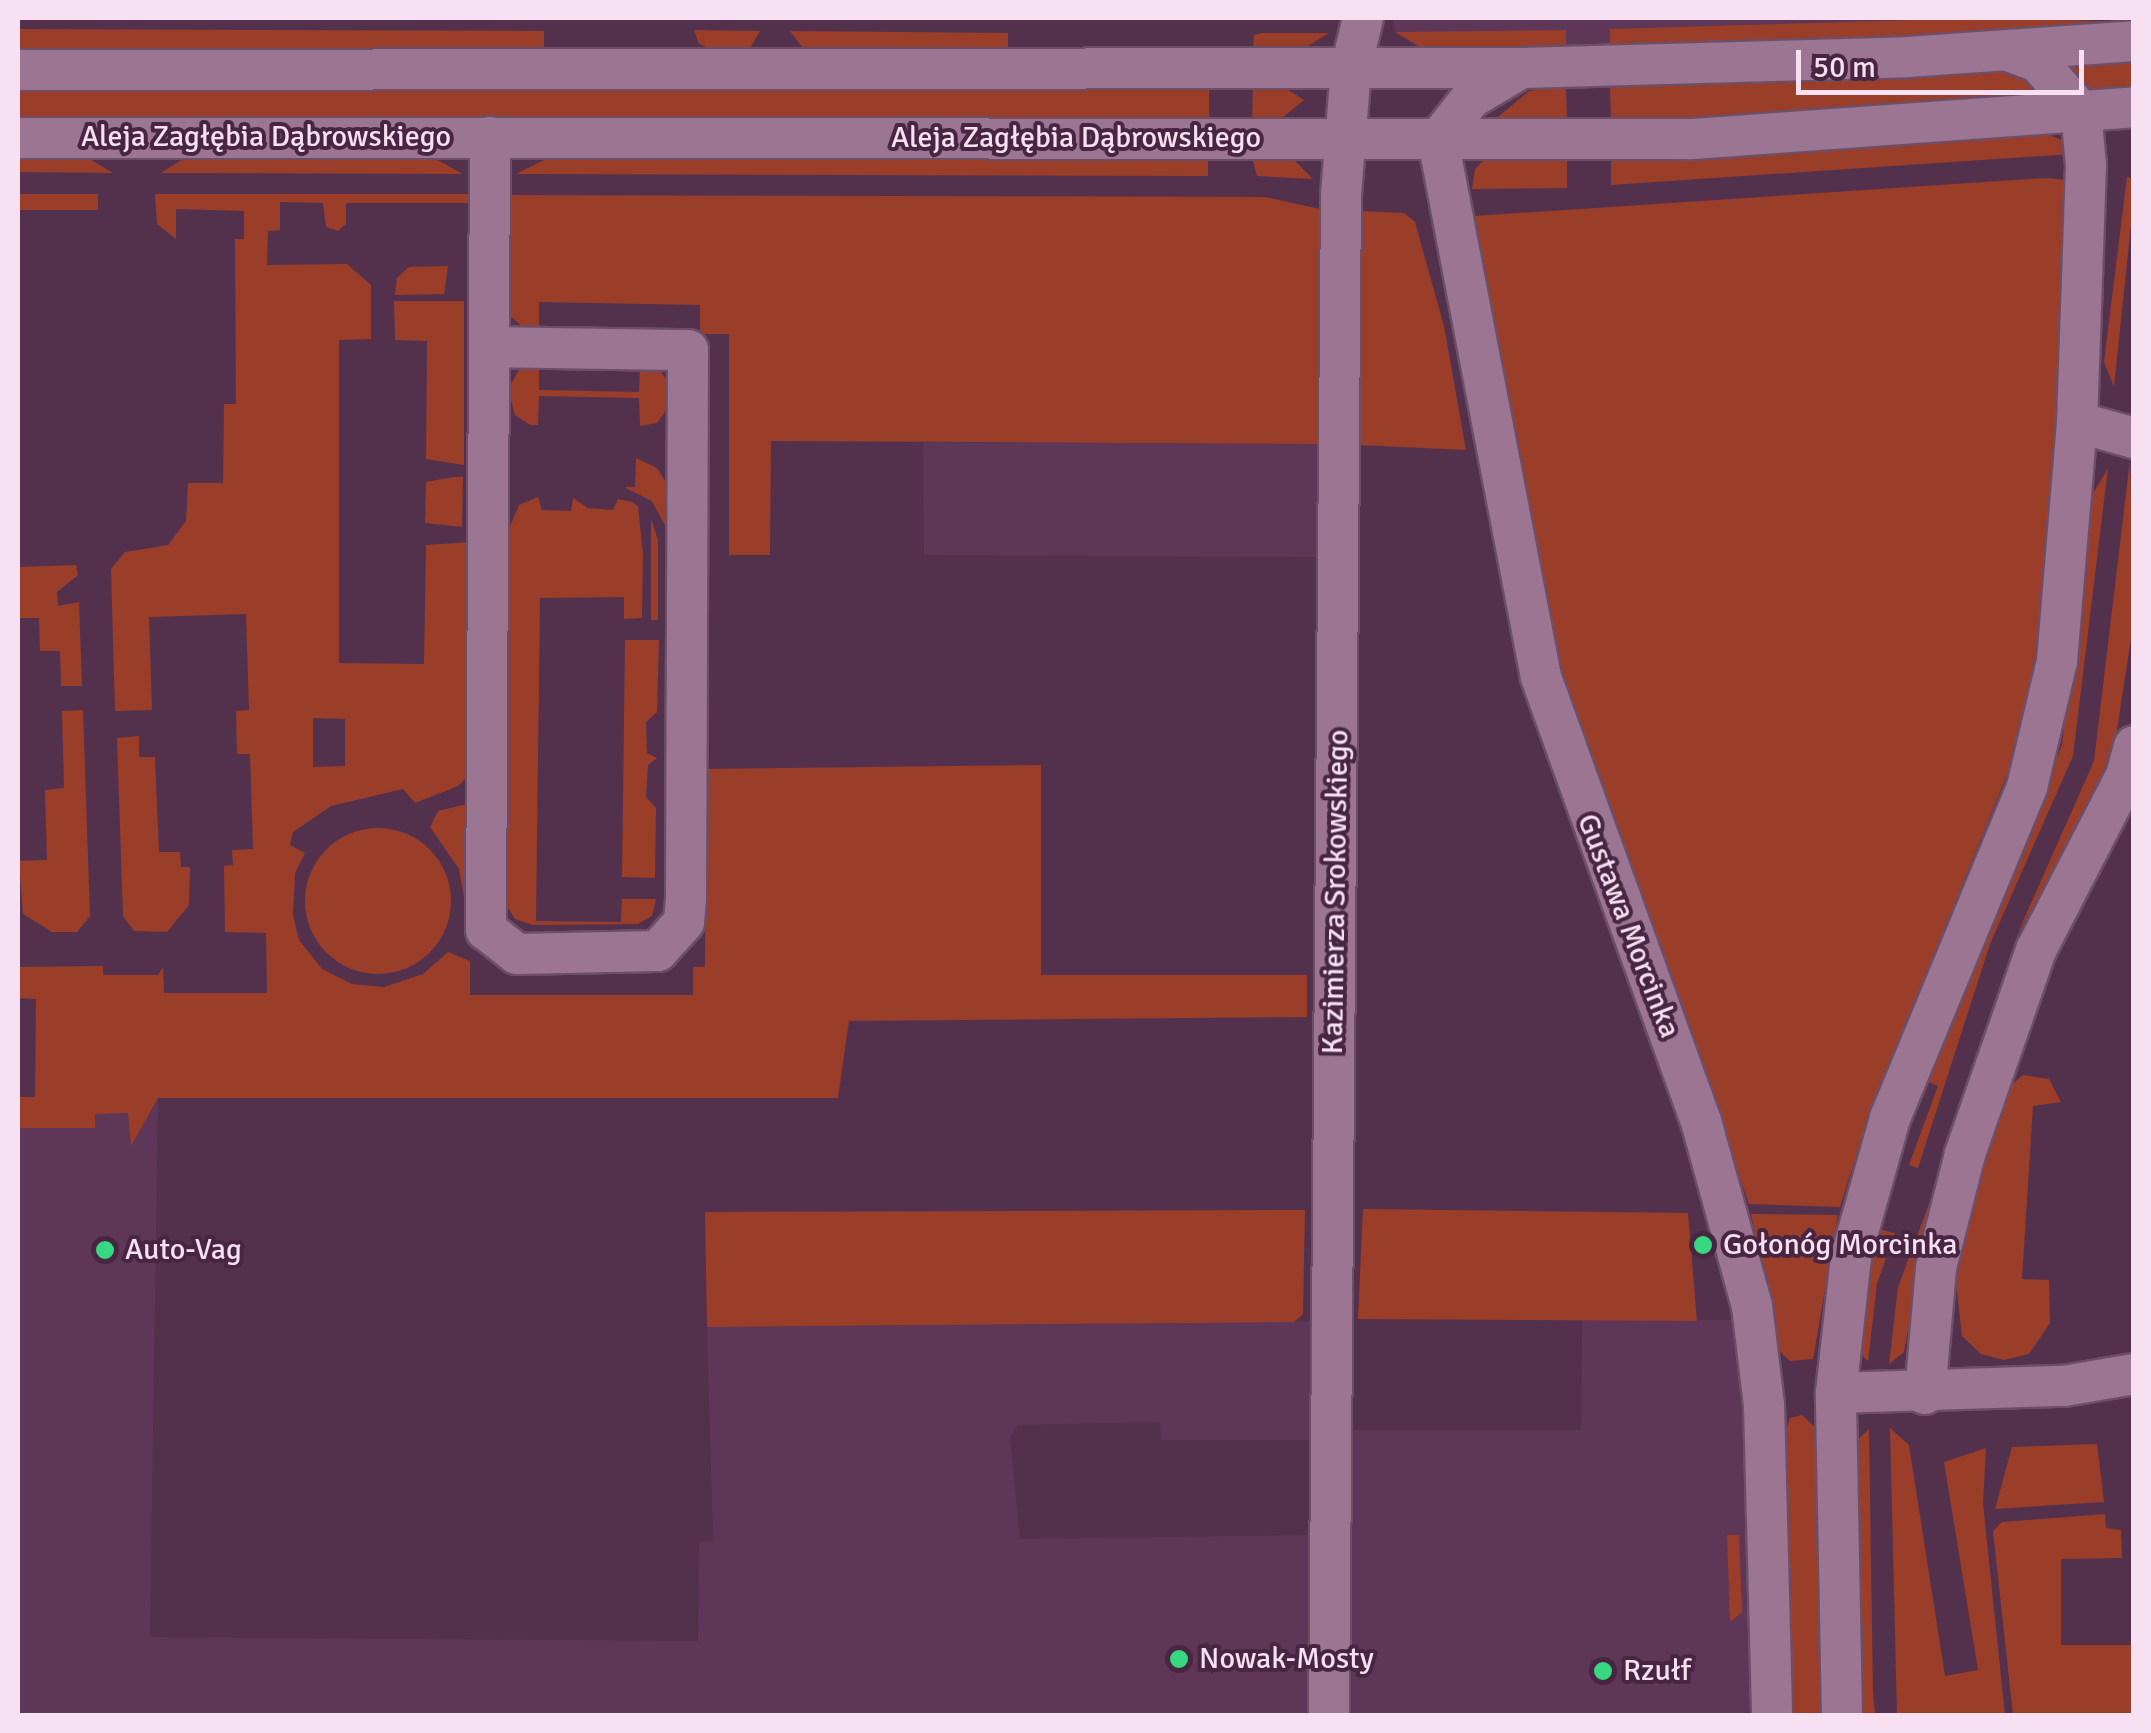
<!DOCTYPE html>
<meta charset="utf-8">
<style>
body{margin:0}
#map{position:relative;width:2151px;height:1733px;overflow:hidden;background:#53314c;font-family:Signika,sans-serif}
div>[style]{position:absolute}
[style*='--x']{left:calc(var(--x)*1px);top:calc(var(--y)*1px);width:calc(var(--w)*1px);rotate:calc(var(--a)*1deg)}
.built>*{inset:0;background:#5e3657}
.green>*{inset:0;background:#9a3e2a}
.round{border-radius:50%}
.roads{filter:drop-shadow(2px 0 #6c4f67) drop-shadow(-2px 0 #6c4f67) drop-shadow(0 2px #6c4f67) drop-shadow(0 -2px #6c4f67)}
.minor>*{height:40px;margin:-20px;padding:0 20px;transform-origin:20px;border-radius:20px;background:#9c7593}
.dots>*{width:28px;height:28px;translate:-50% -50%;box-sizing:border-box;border:5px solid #482642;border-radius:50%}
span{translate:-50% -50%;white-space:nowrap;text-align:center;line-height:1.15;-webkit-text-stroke:8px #482642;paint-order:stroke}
.street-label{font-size:30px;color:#f6e0f1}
.poi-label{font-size:30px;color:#f6e0f1}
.left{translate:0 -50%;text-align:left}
.frame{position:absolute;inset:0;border:20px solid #f6e0f1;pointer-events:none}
.scale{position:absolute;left:1796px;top:50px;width:288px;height:45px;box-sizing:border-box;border:5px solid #f6e0f1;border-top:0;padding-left:12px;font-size:30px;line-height:35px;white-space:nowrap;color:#f6e0f1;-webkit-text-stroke:8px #482642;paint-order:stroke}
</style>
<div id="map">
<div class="built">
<i style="clip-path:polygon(1392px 18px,2133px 18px,1611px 47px,1420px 47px,1395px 32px)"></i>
<i style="clip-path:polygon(923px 442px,1320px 444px,1320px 557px,924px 555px)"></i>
<i style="clip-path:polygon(18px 1098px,158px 1098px,150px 1637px,698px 1641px,699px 1542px,713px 1541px,707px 1327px,1314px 1321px,1313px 1440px,1161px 1440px,1160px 1422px,1018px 1425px,1010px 1436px,1020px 1539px,1313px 1535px,1310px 1715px,18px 1716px)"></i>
<i style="clip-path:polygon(1582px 1320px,1734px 1320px,1745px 1425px,1752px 1715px,1347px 1716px,1349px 1430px,1581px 1430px)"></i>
</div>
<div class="green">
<i style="clip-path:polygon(1981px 18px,2133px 22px,1960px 35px,1610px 47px,1610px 29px)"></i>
<i style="clip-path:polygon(18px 29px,544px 31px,544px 49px,18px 52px)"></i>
<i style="clip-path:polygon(694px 30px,759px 31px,760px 31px,751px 47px,711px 49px,699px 44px)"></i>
<i style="clip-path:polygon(1566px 30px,1566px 48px,1420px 47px,1395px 32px)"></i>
<i style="clip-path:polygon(790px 31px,1008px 33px,1008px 49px,803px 48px)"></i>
<i style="clip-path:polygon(1262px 33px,1329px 33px,1306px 47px,1253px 49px,1254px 35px)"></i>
<i style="clip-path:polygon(2133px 59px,2133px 89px,2080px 94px,2067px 68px)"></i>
<i style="clip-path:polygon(1998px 70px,2019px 74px,2047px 93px,1794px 116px,1611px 123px,1610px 85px)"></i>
<i style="clip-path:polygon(18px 86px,1209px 86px,1209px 121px,18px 121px)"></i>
<i style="clip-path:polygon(1253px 86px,1285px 88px,1304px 100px,1282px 118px,1252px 120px)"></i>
<i style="clip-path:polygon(1566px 86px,1567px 122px,1493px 121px,1529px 91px)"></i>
<i style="clip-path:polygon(2047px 134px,2062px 140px,2071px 154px,1611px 185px,1611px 159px,1792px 154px)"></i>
<i style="clip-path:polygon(430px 156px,463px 174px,161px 173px,186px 157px)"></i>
<i style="clip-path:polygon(18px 157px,88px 158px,113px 173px,18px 172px)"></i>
<i style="clip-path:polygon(548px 158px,1208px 158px,1208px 176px,516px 174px)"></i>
<i style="clip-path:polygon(1252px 158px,1295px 161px,1313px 179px,1257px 176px)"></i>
<i style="clip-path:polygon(1567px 160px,1567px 188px,1472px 189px,1475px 169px,1483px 161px)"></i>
<i style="clip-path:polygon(2127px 177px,2133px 179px,2133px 205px,2114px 387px,2104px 362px)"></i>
<i style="clip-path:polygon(2046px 178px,2076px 181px,2077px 198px,2037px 644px,2018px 747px,1870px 1112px,1840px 1207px,1749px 1204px,1570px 701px,1551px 632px,1474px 216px)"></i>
<i style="clip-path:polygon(18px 194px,98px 194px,98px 210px,18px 210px)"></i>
<i style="clip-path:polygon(evenodd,155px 194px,472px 194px,473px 203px,346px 203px,346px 224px,338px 231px,326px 227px,323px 203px,280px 202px,280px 230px,268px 231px,267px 265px,347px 264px,371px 285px,371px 339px,339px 340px,339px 663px,424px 664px,426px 545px,471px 542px,471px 773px,458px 786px,415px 803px,403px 789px,331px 806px,293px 832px,290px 845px,305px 853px,295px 873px,293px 915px,299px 940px,322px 969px,352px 984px,384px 987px,423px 974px,448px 952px,470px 961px,470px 995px,693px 995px,693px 967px,705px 967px,706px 769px,1041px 765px,1041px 975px,1307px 975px,1307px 1017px,849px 1021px,838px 1098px,158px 1098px,131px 1146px,128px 1113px,95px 1114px,95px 1128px,18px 1128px,18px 1097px,35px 1097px,36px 999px,18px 998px,18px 967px,103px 966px,103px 975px,158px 975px,163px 967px,164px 993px,267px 993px,266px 933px,225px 932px,224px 866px,233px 865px,232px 850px,253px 849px,250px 754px,237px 754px,236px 711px,249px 710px,246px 614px,149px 617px,152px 710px,115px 711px,111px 569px,125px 552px,168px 545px,186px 521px,188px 483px,223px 483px,224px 404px,236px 404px,235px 239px,244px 239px,244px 211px,176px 209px,176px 239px,157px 224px,155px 194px,313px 718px,345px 719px,345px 766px,313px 767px,313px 718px)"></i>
<i style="clip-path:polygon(508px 195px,1265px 197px,1320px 209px,1320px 444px,771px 441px,770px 555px,729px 555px,729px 334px,700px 334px,700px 305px,539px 302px,539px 331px,523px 327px,509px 315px)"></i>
<i style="clip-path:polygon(1361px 211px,1404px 213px,1415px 222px,1444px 326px,1466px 450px,1358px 445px)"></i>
<i style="clip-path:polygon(448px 266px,444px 294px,395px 295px,397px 278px,409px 267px)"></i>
<i style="clip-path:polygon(394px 301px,464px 301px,464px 465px,426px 459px,427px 341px,395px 340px)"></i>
<i style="clip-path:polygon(539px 363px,539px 390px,639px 392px,640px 365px,657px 367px,668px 381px,669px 406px,657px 423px,640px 426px,639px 398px,539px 396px,538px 425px,530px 425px,515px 415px,508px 389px,519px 370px)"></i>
<i style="clip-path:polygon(636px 458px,657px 468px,668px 486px,670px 535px,652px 501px,624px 487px,635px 487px)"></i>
<i style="clip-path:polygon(2130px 460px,2134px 619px,2116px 736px,2107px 773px,2016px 937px,2094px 761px)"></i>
<i style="clip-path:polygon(2108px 468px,2073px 756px,1990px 944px,1918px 1168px,1909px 1165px,1938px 1086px,1926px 1081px,2062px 745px,2091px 497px)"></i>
<i style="clip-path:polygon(453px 477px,463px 477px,462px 527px,425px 523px,426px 482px)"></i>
<i style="clip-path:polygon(538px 497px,542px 510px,571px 511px,573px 498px,588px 508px,613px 510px,618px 499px,632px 502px,638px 506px,643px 554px,642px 618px,624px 619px,624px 597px,540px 598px,536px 921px,621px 922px,622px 899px,656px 899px,652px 916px,638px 924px,533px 925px,515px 919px,507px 906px,509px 529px,519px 505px)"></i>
<i style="clip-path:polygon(651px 519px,658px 540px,658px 620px,651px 620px)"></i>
<i style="clip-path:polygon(76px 565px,78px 575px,57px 592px,58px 606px,79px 602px,82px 686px,61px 686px,60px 651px,40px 651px,39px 618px,18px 618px,18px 567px)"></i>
<i style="clip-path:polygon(625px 640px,659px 640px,657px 712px,646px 722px,647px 753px,657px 758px,648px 765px,646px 797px,656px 808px,655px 878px,622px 877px)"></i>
<i style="clip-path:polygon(83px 710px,90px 916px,77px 932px,52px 932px,23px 914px,19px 861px,47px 860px,45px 790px,64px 788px,62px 711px)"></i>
<i style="clip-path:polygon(139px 736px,139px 757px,155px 757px,159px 852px,180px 852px,181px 867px,190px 867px,189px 905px,167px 932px,134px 931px,123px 916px,117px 738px)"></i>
<i style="clip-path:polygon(471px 803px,467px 914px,459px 869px,430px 827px,438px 811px)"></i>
<i class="round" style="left:305px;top:828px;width:146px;height:146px"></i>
<i style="clip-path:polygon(2023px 1075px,2049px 1079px,2061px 1102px,2033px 1106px,2022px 1279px,2049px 1280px,2050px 1323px,2029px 1354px,2004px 1360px,1981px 1354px,1962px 1336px,1956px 1282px,1981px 1169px,2008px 1088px)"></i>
<i style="clip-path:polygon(1932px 1196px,1904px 1352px,1889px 1364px,1898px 1287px)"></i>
<i style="clip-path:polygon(1363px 1209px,1688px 1213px,1697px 1321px,1358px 1319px)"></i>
<i style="clip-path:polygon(1305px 1210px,1303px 1314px,1294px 1322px,707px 1327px,705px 1212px)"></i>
<i style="clip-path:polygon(1751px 1214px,1838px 1215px,1813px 1359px,1790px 1361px,1780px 1352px)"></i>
<i style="clip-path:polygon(1877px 1229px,1895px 1233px,1877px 1284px,1868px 1361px,1859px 1352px)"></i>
<i style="clip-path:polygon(1802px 1415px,1815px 1427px,1822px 1715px,1793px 1715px,1786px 1430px,1790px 1418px)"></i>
<i style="clip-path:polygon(1890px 1428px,1909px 1445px,1945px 1676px,1978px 1670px,1944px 1462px,1986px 1448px,1983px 1503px,2005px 1715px,1897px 1715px)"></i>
<i style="clip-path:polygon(1869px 1429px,1873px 1693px,1875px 1715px,1863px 1715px,1856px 1441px)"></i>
<i style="clip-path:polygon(2097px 1444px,2104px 1502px,1995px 1509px,2012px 1447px)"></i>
<i style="clip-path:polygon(2105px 1514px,2106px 1528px,2121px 1530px,2122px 1558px,2061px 1559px,2061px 1645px,2133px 1645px,2133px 1715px,2013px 1715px,1993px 1531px,2002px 1522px)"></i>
<i style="clip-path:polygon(1727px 1535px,1739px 1535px,1742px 1612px,1730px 1622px)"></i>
</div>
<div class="roads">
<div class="minor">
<i style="--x:18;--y:70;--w:1504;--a:-0.08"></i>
<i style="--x:1522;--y:68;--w:386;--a:-1.6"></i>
<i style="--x:1908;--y:57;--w:227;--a:-4"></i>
<i style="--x:18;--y:138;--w:1674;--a:0.03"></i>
<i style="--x:1692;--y:139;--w:443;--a:-4.1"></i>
<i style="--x:1438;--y:140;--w:547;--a:79.14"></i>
<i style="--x:1541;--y:677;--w:472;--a:70.2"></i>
<i style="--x:1701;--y:1121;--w:192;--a:74.6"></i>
<i style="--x:1752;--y:1306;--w:100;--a:83.1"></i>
<i style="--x:1764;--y:1405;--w:311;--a:88.5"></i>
<i style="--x:1438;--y:140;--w:53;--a:-51.8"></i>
<i style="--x:1471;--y:98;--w:55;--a:-30.8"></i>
<i style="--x:490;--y:347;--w:198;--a:0.9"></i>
<i style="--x:688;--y:350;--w:549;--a:90.21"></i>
<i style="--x:686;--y:899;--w:23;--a:95"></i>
<i style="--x:684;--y:922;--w:39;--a:132"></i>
<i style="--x:658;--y:951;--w:141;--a:178.8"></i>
<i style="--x:517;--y:954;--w:39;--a:-142"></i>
<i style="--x:486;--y:930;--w:793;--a:-89.71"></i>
<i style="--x:2077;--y:422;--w:59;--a:15.7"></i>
<i style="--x:1836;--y:1393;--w:228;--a:-1.8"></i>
<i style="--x:2064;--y:1386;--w:71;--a:-9.7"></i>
<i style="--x:1925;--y:1394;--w:126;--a:-85"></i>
<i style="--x:1936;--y:1268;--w:118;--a:-75.7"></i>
<i style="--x:1965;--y:1154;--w:216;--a:-70.8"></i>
<i style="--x:2036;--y:950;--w:196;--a:-62.7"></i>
<i style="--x:2126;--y:776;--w:31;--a:-75"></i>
<i style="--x:1329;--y:1716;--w:1521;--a:-89.55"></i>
<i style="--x:1341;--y:195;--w:127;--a:-85.5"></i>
<i style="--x:1351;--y:68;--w:51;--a:-76.5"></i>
<i style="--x:1842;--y:1716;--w:323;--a:-91.1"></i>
<i style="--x:1836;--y:1393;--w:137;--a:-83.7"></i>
<i style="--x:1851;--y:1257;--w:144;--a:-74.3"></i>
<i style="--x:1890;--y:1118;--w:358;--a:-67.5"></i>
<i style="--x:2027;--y:787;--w:130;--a:-76.6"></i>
<i style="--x:2057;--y:661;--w:240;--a:-85.2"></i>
<i style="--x:2077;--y:422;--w:257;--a:-88"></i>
<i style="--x:2086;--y:165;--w:53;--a:-95.4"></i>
<i style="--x:2081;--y:112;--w:66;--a:-130.7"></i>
<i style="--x:2038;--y:62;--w:32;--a:-160"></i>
</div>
</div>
<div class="dots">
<i style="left:1703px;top:1245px;background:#38d880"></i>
<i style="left:105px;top:1250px;background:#38d880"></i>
<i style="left:1179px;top:1659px;background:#38d880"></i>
<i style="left:1603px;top:1671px;background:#38d880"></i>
</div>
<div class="street-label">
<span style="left:266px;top:137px">Aleja Zagłębia Dąbrowskiego</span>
<span style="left:1076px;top:138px">Aleja Zagłębia Dąbrowskiego</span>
<span style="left:1336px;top:892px;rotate:-89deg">Kazimierza Srokowskiego</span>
<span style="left:1628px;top:926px;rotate:69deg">Gustawa Morcinka</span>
</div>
<div class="poi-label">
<span class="left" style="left:1723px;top:1245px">Gołonóg Morcinka</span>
<span class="left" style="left:125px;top:1250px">Auto-Vag</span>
<span class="left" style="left:1199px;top:1659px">Nowak-Mosty</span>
<span class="left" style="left:1623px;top:1671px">Rzułf</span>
</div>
<div class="frame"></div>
<div class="scale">50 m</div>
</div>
